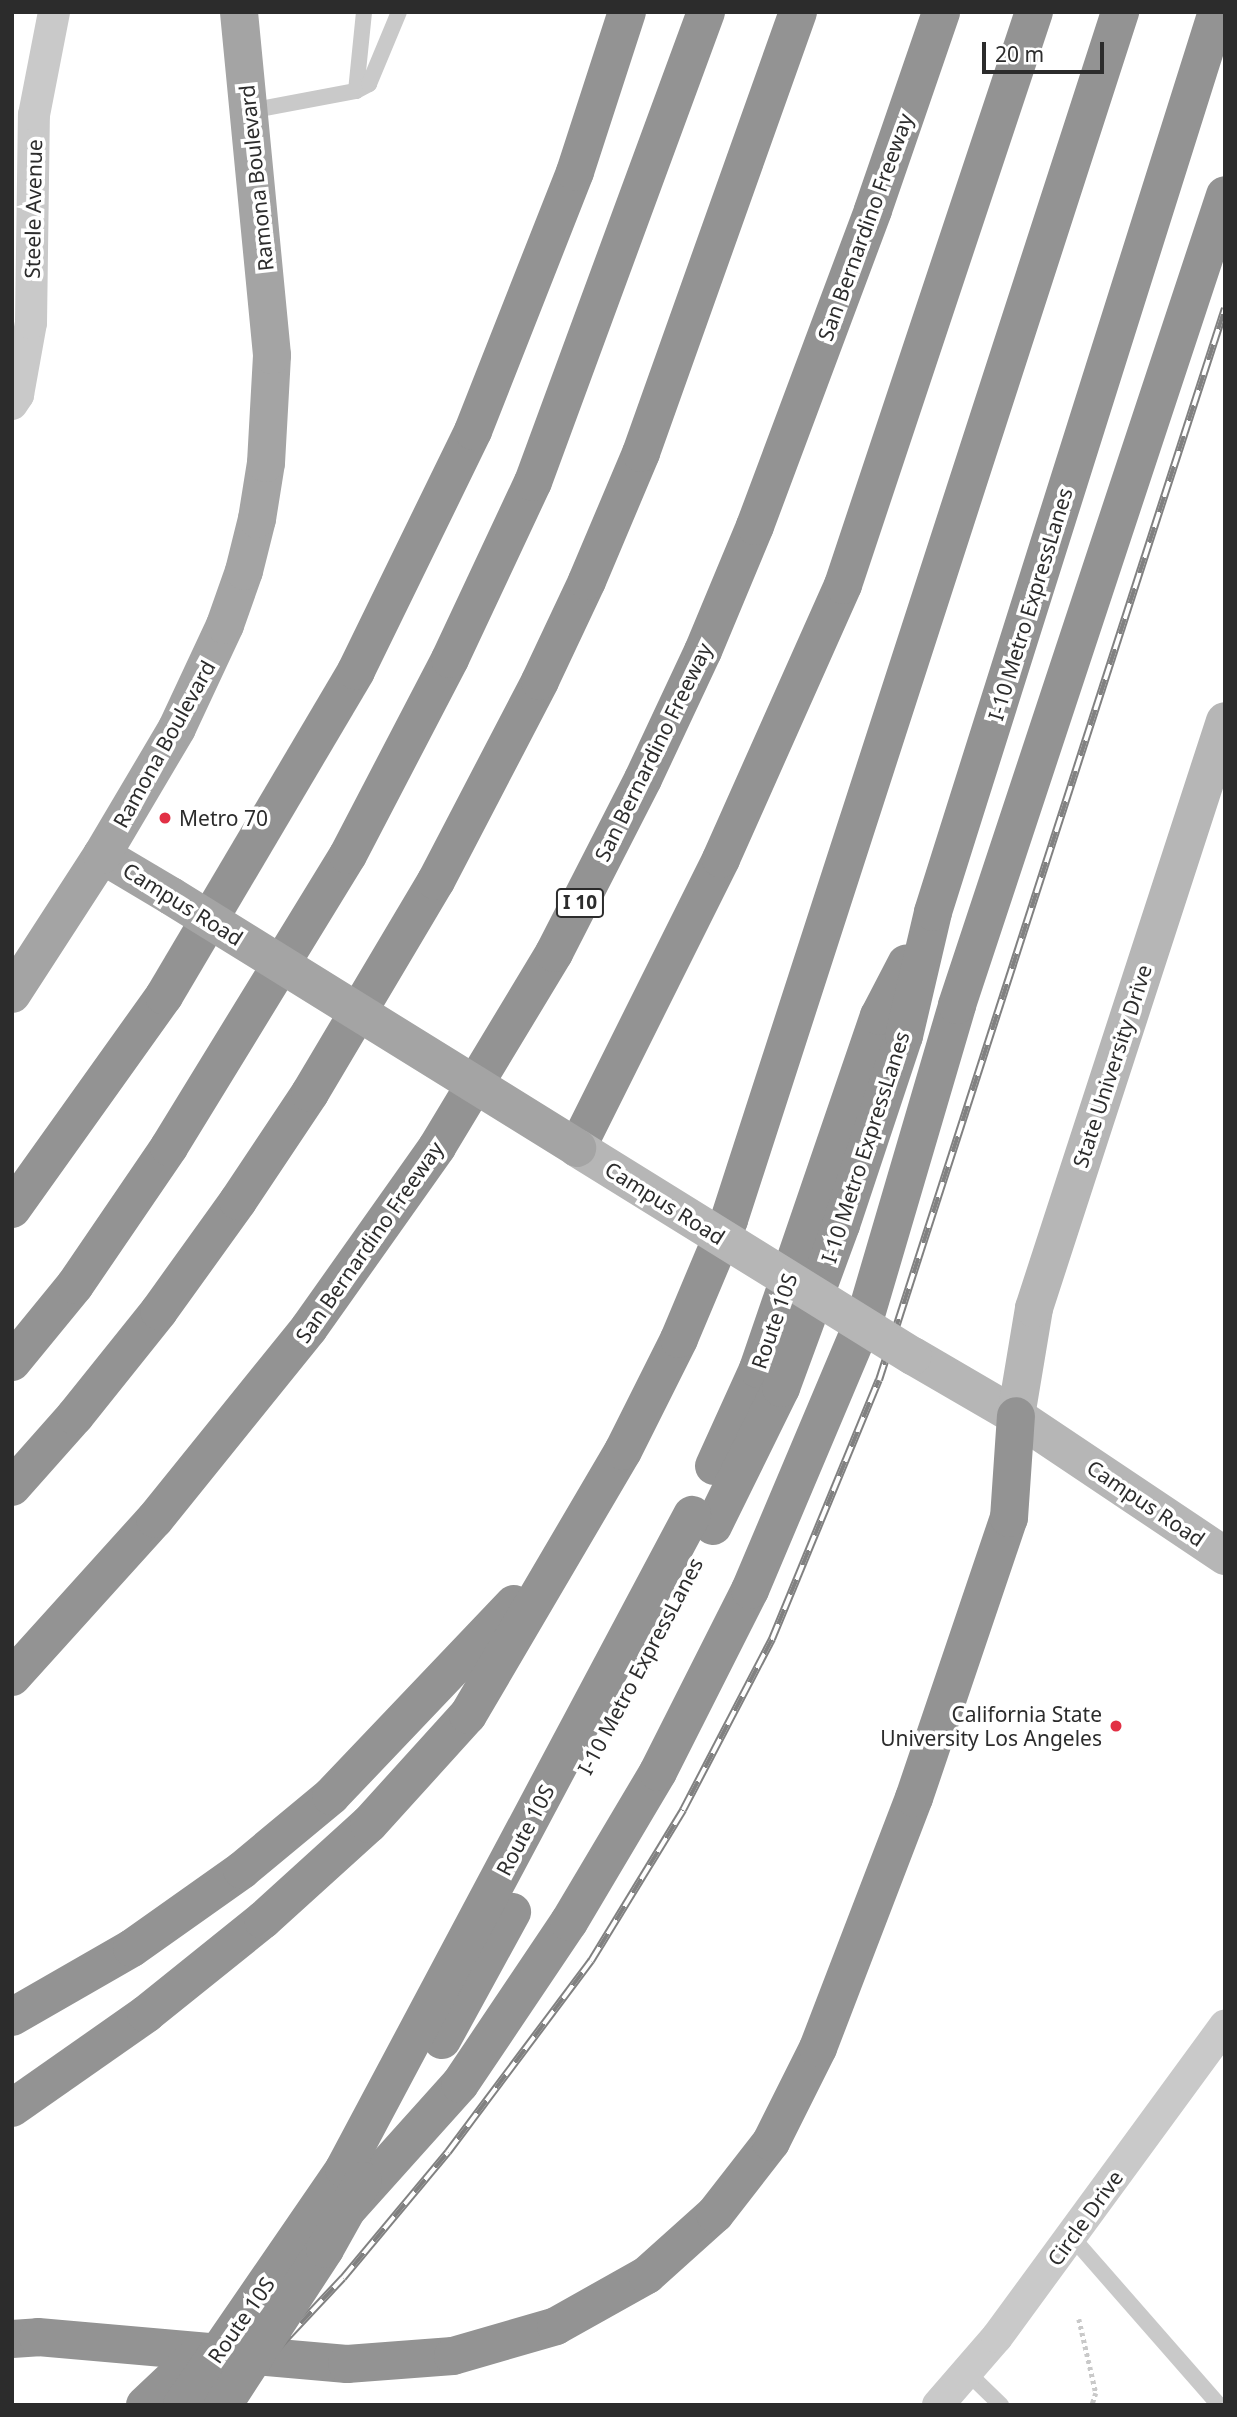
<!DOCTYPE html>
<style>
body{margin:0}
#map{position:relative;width:1237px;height:2417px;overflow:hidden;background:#fff;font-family:"Noto Sans",sans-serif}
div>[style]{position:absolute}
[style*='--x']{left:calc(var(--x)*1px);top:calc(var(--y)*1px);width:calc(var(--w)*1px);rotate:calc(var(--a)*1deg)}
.path>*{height:4.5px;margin-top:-2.25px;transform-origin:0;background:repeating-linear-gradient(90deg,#c9c9c9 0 3.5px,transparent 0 7px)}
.lane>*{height:16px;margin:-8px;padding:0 8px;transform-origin:8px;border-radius:8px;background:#c9c9c9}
.street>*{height:32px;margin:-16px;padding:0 16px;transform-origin:16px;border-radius:16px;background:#c9c9c9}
.secondary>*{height:38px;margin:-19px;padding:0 19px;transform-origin:19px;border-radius:19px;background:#b6b6b6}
.primary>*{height:38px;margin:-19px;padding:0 19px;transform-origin:19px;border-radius:19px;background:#a4a4a4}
.highway>*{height:38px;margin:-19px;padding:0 19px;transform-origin:19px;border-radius:19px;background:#939393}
.rail>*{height:8px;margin-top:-4px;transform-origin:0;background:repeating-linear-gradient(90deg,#fff 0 16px,#818181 0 32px);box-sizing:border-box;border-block:2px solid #818181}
.secondary-bridge>*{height:38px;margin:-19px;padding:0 19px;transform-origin:19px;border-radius:19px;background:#b6b6b6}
.primary-bridge>*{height:38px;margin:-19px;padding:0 19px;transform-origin:19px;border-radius:19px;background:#a4a4a4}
.highway-bridge>*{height:38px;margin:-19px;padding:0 19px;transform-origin:19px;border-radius:19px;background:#939393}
.dots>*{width:19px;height:19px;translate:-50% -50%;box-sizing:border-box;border:4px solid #fff;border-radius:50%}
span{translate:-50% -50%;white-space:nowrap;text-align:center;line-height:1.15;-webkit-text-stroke:7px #fff;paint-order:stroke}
.shield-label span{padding:2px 5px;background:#fff;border:2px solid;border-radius:5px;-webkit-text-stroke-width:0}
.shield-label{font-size:19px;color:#2c2c2c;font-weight:700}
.street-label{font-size:21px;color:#2c2c2c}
.poi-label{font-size:21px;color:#2c2c2c}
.left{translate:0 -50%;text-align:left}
.right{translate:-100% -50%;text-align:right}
.frame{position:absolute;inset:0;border:14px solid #2c2c2c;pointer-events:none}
.scale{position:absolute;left:982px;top:42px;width:122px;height:32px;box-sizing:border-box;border:4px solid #2c2c2c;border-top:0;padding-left:9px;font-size:21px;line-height:24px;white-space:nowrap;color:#2c2c2c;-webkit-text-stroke:5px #fff;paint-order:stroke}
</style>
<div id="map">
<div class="path">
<i style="--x:1079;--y:2319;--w:76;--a:77.1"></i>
<i style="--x:1096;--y:2393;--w:13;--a:108"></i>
</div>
<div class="lane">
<i style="--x:356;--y:91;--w:79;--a:-84.2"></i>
<i style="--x:249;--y:111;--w:109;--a:-10.6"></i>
<i style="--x:356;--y:91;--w:15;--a:-28"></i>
<i style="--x:369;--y:84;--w:78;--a:-67.4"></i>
<i style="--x:1071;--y:2236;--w:225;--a:48.8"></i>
<i style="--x:968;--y:2373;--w:46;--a:44.1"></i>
</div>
<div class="street">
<i style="--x:12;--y:404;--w:11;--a:-56"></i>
<i style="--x:18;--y:395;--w:73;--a:-79.8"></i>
<i style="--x:31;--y:323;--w:208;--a:-89.2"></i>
<i style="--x:34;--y:115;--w:105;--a:-79"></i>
<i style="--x:938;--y:2405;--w:90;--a:-49.1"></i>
<i style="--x:997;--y:2337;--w:386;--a:-53.8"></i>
</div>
<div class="secondary">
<i style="--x:913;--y:1356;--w:119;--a:30.2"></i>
<i style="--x:1016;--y:1416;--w:252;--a:33.8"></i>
<i style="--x:1016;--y:1416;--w:109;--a:-80.5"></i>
<i style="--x:1034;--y:1308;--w:617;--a:-71.98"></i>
</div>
<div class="primary">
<i style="--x:102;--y:855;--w:80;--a:30.7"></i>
<i style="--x:12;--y:994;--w:166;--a:-57.1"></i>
<i style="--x:102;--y:855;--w:147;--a:-59.4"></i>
<i style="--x:177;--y:728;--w:114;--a:-65"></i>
<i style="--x:225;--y:625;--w:57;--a:-70.6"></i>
<i style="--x:244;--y:571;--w:54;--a:-76"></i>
<i style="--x:257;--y:519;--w:57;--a:-80.9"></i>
<i style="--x:266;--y:463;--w:108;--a:-86.8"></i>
<i style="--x:272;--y:355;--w:345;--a:-95.5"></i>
</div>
<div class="highway">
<i style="--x:577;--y:1148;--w:323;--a:-63.5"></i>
<i style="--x:721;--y:859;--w:300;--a:-66"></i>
<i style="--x:843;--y:585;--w:604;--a:-71.57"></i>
<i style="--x:12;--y:1209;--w:262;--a:-54.5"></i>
<i style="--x:164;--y:996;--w:377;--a:-59.4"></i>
<i style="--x:356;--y:671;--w:267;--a:-64"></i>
<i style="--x:473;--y:431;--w:278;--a:-68.5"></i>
<i style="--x:575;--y:172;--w:168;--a:-72"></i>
<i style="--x:12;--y:1362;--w:99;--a:-50.7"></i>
<i style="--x:75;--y:1285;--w:167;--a:-55.7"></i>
<i style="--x:169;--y:1147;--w:342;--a:-58.5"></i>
<i style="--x:348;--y:855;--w:221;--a:-62.5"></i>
<i style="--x:450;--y:659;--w:195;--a:-64.9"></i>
<i style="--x:533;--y:482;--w:501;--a:-69.79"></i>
<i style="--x:714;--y:1466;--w:107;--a:-65.6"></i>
<i style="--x:758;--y:1369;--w:373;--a:-71.1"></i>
<i style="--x:879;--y:1016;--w:59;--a:-62.6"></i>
<i style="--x:12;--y:1487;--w:95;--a:-48.4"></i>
<i style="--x:75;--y:1416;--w:134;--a:-51.3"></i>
<i style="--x:159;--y:1311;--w:135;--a:-54.3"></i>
<i style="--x:238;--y:1201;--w:130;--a:-56.3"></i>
<i style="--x:310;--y:1093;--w:247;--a:-59.3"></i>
<i style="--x:436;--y:881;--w:225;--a:-62.5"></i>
<i style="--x:540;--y:681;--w:110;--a:-64.8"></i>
<i style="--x:587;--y:581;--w:139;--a:-67.1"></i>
<i style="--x:641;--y:453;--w:468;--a:-70.4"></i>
<i style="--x:713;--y:1526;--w:154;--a:-63.8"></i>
<i style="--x:781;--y:1388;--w:174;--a:-69.8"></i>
<i style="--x:841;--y:1225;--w:199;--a:-71.6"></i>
<i style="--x:904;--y:1036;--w:127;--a:-76.8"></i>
<i style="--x:933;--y:912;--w:944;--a:-72.49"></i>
<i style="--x:12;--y:1677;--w:213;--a:-47.9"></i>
<i style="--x:155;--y:1519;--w:245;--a:-51.1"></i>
<i style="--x:309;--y:1328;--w:222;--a:-54.7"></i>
<i style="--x:437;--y:1147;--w:227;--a:-58.9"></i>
<i style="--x:554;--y:953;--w:195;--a:-62.9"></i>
<i style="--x:643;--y:779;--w:141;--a:-64.9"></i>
<i style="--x:703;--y:651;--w:135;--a:-67.4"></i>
<i style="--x:755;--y:526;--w:337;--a:-69.5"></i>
<i style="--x:873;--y:210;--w:209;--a:-71"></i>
<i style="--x:12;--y:2017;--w:138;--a:-29.9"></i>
<i style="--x:132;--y:1948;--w:135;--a:-35.3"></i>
<i style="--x:242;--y:1870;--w:116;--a:-39.7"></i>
<i style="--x:331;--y:1796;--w:265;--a:-46.4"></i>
<i style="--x:12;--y:2108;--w:164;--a:-35"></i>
<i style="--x:146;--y:2014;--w:150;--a:-38.8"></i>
<i style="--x:263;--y:1920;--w:143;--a:-42.2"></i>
<i style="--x:369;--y:1824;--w:147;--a:-47.8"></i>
<i style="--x:468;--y:1715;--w:306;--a:-59.6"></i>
<i style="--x:623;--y:1451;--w:125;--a:-63.4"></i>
<i style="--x:679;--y:1339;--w:129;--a:-67.2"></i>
<i style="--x:729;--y:1220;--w:1270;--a:-72.06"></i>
<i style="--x:345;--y:2212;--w:172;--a:-48.1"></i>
<i style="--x:460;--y:2084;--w:195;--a:-56.1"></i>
<i style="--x:569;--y:1922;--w:174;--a:-59.3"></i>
<i style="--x:658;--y:1772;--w:204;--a:-63.2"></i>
<i style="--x:750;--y:1590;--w:298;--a:-67.1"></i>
<i style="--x:866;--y:1315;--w:323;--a:-73.6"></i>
<i style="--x:957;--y:1005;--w:853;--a:-71.69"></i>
<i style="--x:12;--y:2339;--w:26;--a:-4"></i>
<i style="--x:38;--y:2337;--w:310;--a:5"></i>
<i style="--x:347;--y:2364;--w:106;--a:-4.3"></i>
<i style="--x:453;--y:2356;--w:107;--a:-16.2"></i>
<i style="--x:556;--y:2326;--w:104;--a:-29.3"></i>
<i style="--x:647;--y:2275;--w:91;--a:-41.9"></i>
<i style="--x:715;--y:2214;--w:91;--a:-52.1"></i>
<i style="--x:771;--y:2142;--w:105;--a:-63.4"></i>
<i style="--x:818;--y:2048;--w:268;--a:-69"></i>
<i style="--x:914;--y:1798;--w:296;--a:-71.3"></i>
<i style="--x:1009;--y:1518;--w:102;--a:-86.1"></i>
</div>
<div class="rail">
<i style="--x:224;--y:2405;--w:174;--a:-46.9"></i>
<i style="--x:343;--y:2278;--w:164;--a:-50.2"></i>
<i style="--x:448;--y:2152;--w:239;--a:-53.2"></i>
<i style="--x:591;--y:1961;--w:177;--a:-58.6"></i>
<i style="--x:683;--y:1810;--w:193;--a:-62.5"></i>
<i style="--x:772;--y:1639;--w:280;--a:-67.6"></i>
<i style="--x:879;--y:1380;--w:1126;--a:-72.11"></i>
</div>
<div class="secondary-bridge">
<i style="--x:577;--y:1148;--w:395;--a:31.8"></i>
</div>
<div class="primary-bridge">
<i style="--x:171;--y:896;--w:478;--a:31.8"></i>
</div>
<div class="highway-bridge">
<i style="--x:442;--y:2040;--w:146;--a:-61.3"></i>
<i style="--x:145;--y:2405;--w:71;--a:-43.3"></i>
<i style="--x:182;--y:2405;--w:286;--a:-55.5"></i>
<i style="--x:344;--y:2169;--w:741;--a:-61.98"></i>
<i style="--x:223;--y:2405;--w:186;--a:-56.8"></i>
<i style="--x:325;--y:2249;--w:78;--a:-60.8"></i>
</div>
<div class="dots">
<i style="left:165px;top:818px;background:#e23045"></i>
<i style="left:1116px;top:1726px;background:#e23045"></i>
</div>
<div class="shield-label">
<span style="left:580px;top:903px">I 10</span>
</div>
<div class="street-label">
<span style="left:256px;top:178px;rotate:-96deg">Ramona Boulevard</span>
<span style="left:33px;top:209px;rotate:-89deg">Steele Avenue</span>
<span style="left:865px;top:227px;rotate:-70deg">San Bernardino Freeway</span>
<span style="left:1030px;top:604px;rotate:-73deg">I-10 Metro ExpressLanes</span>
<span style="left:164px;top:744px;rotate:-61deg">Ramona Boulevard</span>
<span style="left:653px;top:752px;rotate:-64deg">San Bernardino Freeway</span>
<span style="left:183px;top:904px;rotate:32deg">Campus Road</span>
<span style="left:1112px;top:1066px;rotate:-72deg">State University Drive</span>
<span style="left:865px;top:1147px;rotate:-72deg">I-10 Metro ExpressLanes</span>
<span style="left:665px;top:1203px;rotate:32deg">Campus Road</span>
<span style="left:369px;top:1242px;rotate:-55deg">San Bernardino Freeway</span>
<span style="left:774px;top:1321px;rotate:-71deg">Route 10S</span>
<span style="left:1146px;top:1503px;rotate:34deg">Campus Road</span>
<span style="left:640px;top:1666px;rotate:-62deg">I-10 Metro ExpressLanes</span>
<span style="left:525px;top:1830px;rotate:-62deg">Route 10S</span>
<span style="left:1085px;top:2218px;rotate:-54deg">Circle Drive</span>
<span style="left:241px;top:2320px;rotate:-55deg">Route 10S</span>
</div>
<div class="poi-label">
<span class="left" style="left:179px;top:818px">Metro 70</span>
<span class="right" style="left:1102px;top:1726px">California State<br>University Los Angeles</span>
</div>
<div class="frame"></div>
<div class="scale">20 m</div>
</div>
